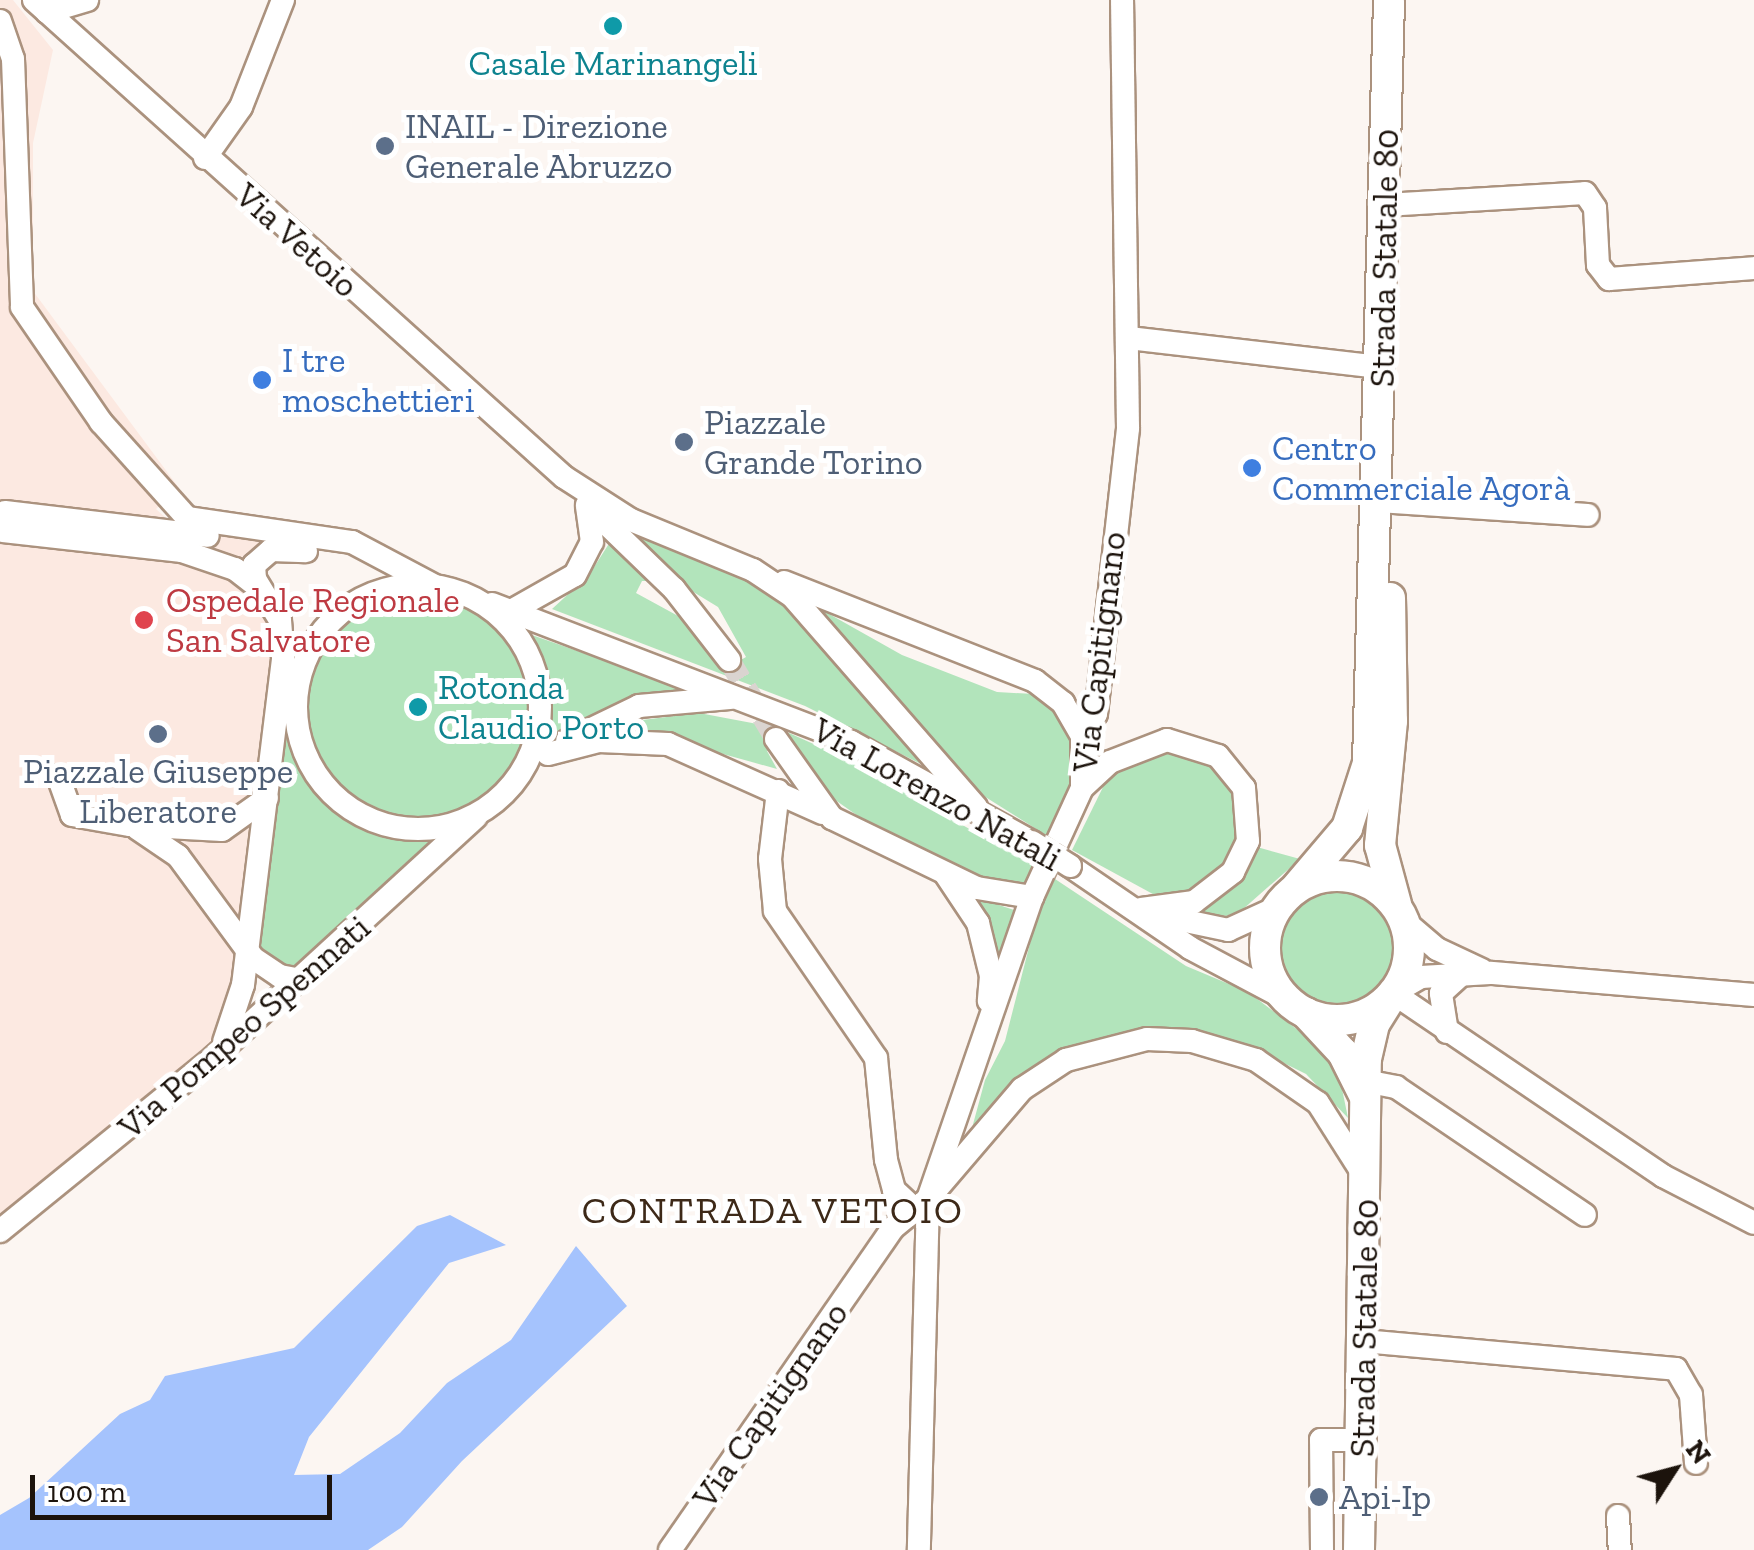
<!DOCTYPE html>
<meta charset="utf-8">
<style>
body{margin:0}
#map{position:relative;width:1754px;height:1550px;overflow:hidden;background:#fcf6f2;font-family:"Zilla Slab",serif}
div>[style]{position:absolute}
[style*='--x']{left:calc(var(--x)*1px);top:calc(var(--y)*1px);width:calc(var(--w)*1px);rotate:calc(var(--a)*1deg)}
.medical>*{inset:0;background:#fce9e1}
.green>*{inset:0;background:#b2e4bb}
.round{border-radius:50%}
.water>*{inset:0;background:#a5c3fd}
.minor-tunnel>*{height:22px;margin-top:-11px;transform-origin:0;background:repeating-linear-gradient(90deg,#dad4d0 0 22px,transparent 0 33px)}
.roads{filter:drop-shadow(2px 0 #ab927e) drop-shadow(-2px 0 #ab927e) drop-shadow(0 2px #ab927e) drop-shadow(0 -2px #ab927e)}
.minor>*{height:22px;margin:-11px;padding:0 11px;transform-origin:11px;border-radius:11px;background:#fff}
.minor>.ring{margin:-11px;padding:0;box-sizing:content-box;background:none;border:22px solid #fff;border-radius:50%}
.major>*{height:30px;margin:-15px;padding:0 15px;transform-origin:15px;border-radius:15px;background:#fff}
.major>.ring{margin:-15px;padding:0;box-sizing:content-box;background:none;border:30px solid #fff;border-radius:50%}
.bridges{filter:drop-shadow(2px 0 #ab927e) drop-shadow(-2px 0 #ab927e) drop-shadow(0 2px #ab927e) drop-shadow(0 -2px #ab927e)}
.minor-bridge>*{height:22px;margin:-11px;padding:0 11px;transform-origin:11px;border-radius:11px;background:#fff}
.dots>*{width:28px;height:28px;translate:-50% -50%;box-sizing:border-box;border:5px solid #fff;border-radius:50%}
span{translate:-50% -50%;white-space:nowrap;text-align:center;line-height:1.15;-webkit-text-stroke:10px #fff;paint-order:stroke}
.culture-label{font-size:35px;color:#0d838f}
.left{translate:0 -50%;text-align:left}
.service-label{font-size:35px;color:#4e5e75}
.street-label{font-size:35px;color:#1c130c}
.shop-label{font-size:35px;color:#366cbe}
.health-label{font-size:35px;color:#be3a42}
.neighbourhood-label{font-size:38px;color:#3d2918;letter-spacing:2.5px}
.north{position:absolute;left:1624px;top:1420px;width:100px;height:100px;-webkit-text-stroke:8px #fff;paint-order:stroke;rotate:54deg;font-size:28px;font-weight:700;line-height:40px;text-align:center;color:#1c130c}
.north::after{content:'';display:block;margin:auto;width:35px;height:45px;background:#1c130c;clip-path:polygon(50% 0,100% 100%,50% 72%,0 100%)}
.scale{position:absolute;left:30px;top:1475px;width:302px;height:45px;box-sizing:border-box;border:5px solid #1c130c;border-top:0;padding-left:12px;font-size:30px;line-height:35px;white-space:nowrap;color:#1c130c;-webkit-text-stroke:8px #fff;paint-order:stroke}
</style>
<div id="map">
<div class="medical">
<i style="clip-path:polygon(0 0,13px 0,53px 50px,33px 143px,33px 291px,179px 488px,156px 509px,168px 520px,272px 539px,267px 583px,282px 602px,258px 945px,245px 1020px,223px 1061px,0 1245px)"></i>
</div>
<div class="green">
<i style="clip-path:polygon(628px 530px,734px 570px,781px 598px,933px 770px,805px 706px,552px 609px,589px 575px,610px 542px,649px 581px,642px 581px,636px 593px,691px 623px,725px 669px,746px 657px,718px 607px,677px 582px)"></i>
<i class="round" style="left:306px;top:596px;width:222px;height:222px"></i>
<i style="clip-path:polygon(806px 601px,902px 655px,997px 692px,1034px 694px,1062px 717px,1074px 741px,1075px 782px,1049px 837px,979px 793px)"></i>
<i style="clip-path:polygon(529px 634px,686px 689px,632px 699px,545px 749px,552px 691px)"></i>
<i style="clip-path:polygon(699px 713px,778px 728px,838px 755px,1037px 867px,1025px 887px,981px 877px,875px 828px,821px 790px,789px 740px,767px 751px,777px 769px,669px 739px,605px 735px,634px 721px)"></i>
<i style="clip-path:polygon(283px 731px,306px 782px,343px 818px,388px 838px,447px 838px,302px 969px,291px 970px,258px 945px)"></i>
<i style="clip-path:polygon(1162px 751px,1201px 758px,1226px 773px,1239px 795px,1237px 852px,1210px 886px,1162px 899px,1072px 850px,1108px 777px)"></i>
<i style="clip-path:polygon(1257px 847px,1300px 859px,1242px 910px,1226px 916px,1200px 912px,1238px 885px)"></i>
<i style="clip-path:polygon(1055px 879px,1186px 966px,1248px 992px,1319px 1046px,1339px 1074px,1348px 1118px,1306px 1074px,1245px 1044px,1169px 1028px,1087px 1041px,1051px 1057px,972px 1128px,985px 1080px,1005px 1041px,1037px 916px)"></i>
<i class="round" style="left:1280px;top:889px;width:114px;height:114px"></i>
<i style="clip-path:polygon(975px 897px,1017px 911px,999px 962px,995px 941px)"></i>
</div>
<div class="water">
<i style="clip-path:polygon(450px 1215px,506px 1245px,449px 1263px,309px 1437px,294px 1475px,340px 1474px,400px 1433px,447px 1383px,511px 1340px,576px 1246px,627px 1306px,462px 1461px,402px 1527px,368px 1550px,0 1550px,0 1515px,29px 1498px,120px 1414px,150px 1400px,165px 1376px,294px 1348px,417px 1226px)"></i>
</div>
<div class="minor-tunnel">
<i style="--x:729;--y:660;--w:92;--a:59.3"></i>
</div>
<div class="roads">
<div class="minor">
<i style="--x:34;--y:0;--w:713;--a:41.99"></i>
<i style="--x:564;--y:477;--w:80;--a:32.7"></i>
<i style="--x:631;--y:520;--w:132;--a:22.3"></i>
<i style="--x:753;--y:570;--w:47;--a:33.7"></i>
<i style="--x:792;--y:596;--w:280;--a:48.9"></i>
<i style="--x:47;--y:12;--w:42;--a:-16.7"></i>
<i style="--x:0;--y:21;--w:40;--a:71.1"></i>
<i style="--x:13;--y:59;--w:248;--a:87.9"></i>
<i style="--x:22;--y:307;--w:140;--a:55.5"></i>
<i style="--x:101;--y:422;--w:129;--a:48.1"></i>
<i style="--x:187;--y:518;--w:167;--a:8.3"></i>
<i style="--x:352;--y:542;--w:96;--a:27.9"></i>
<i style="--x:205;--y:158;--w:62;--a:-54.8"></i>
<i style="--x:241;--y:107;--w:115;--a:-68.6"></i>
<i style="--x:1385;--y:205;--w:200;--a:-3.4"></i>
<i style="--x:1585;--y:193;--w:18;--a:56"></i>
<i style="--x:1595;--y:208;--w:57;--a:87"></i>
<i style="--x:1598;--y:265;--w:18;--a:52"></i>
<i style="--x:1609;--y:279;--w:145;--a:-4.3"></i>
<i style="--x:1129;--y:338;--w:254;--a:6.6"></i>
<i style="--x:1378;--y:501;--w:210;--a:3.8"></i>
<i style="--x:587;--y:505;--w:121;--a:44"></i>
<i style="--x:674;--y:589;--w:90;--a:52.2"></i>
<i style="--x:5;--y:512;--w:204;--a:6.7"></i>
<i style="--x:3;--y:531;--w:180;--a:6.4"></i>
<i style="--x:182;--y:551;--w:56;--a:18.8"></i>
<i style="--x:235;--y:569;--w:29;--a:38"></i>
<i style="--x:784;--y:582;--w:270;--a:21.5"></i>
<i style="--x:1035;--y:681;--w:36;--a:38"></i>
<i style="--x:1063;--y:703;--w:38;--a:60"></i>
<i style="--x:1082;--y:736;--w:52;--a:90"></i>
<i style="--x:1082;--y:788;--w:120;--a:114.6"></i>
<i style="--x:1032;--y:897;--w:319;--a:109"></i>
<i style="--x:928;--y:1199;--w:351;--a:91.5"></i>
<i class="ring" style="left:296px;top:585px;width:222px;height:222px"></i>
<i style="--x:492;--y:604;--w:385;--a:21"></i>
<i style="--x:851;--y:742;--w:207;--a:28.9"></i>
<i style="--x:511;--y:611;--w:73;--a:-29.4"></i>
<i style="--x:575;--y:575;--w:37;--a:-63"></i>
<i style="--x:592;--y:542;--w:35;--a:-98"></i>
<i style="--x:284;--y:671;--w:51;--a:-94.5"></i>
<i style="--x:280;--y:620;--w:48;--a:-121.4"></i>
<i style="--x:255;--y:579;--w:14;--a:-94"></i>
<i style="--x:254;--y:565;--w:23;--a:-41"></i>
<i style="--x:271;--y:550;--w:35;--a:2"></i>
<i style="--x:1082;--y:736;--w:26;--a:-58"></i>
<i style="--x:1096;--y:714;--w:288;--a:-83.6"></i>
<i style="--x:1128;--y:428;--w:428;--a:-90.8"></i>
<i style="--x:776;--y:739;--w:97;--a:54.7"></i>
<i style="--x:832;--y:818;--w:161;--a:25.8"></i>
<i style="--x:977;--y:888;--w:56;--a:9.3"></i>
<i style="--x:567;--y:741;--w:80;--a:-25.9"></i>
<i style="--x:639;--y:706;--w:91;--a:-5"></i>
<i style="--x:548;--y:754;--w:53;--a:-14.3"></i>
<i style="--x:599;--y:741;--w:69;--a:2.5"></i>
<i style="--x:668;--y:744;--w:169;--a:24.1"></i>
<i style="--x:58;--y:776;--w:41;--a:70.3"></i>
<i style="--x:72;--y:815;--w:59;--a:9.8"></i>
<i style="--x:130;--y:825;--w:92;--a:3.1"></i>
<i style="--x:222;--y:830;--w:55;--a:-35.4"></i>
<i style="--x:1082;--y:788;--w:38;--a:-43"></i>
<i style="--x:1110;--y:762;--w:61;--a:-21.1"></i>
<i style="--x:1167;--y:740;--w:53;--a:17.4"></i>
<i style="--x:1218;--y:756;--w:41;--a:50.9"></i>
<i style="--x:1244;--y:788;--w:53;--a:85.7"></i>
<i style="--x:1248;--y:841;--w:34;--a:116"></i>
<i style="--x:1233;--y:872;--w:49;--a:142.4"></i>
<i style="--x:1194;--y:902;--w:53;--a:172.5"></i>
<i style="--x:778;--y:791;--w:68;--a:96.7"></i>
<i style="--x:770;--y:859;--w:52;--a:84.5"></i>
<i style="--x:775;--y:911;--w:178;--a:55.5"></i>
<i style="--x:876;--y:1058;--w:102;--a:84.4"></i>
<i style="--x:886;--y:1160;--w:31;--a:75"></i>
<i style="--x:894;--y:1190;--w:25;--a:43"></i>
<i style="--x:138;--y:829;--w:48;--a:34"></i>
<i style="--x:178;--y:856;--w:127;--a:53.7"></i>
<i style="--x:253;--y:958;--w:32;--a:34"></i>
<i style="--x:280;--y:976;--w:21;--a:11"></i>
<i style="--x:1070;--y:866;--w:145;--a:34.3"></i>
<i style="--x:1190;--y:948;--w:111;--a:28"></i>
<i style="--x:946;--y:875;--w:58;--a:56.3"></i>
<i style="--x:978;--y:923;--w:55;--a:76.2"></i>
<i style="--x:991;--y:976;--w:25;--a:95"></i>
<i style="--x:1157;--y:915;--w:73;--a:11.9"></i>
<i style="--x:1228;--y:930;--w:53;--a:-24.6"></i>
<i style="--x:1404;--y:921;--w:43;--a:40.3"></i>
<i style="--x:1437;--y:949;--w:50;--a:25"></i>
<i style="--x:1754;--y:995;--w:265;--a:-175.2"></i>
<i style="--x:1490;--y:973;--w:69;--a:176.7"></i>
<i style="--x:1421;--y:977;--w:32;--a:150"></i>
<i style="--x:1393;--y:993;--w:326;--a:34.1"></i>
<i style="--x:1663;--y:1176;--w:102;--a:27.3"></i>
<i style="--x:1447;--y:1032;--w:39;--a:-99"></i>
<i style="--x:1441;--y:993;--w:27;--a:-42"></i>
<i style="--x:224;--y:1042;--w:60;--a:-71.6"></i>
<i style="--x:243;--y:985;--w:330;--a:-83"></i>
<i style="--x:1365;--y:1081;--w:32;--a:11"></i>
<i style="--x:1396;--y:1087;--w:228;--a:34.1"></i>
<i style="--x:0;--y:1231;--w:276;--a:-39.1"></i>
<i style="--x:214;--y:1057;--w:355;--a:-42.5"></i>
<i style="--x:1363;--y:1341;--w:314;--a:5.1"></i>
<i style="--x:1676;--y:1369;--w:30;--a:60"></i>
<i style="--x:1691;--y:1395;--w:68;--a:85.8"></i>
<i style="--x:1618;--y:1516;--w:34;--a:87"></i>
<i style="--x:670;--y:1550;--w:393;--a:-55.3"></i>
<i style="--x:894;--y:1227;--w:44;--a:-39.5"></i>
<i style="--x:928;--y:1199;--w:145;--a:-49.5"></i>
<i style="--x:1022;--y:1089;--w:53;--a:-33.4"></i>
<i style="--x:1066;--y:1060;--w:84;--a:-14.5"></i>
<i style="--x:1147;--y:1039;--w:45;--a:2.5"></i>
<i style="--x:1192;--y:1041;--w:67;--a:16.5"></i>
<i style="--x:1256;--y:1060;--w:75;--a:34.7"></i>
<i style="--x:1318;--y:1103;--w:84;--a:57.6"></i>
<i style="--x:1322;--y:1550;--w:110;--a:-90.5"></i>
<i style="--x:1321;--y:1440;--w:40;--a:0"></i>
</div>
<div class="major">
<i style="--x:1390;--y:598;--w:123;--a:89.1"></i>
<i style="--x:1392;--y:721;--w:125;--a:95.5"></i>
<i style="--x:1380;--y:845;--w:61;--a:74.8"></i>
<i class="ring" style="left:1265px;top:876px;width:114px;height:114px"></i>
<i style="--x:1296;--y:888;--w:79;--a:-49.6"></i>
<i style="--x:1347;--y:828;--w:68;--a:-72.1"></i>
<i style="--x:1368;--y:763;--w:763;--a:-88.42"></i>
<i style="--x:1306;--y:1013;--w:54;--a:47.2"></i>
<i style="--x:1343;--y:1053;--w:45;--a:63.4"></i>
<i style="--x:1359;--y:1550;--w:491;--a:-89.2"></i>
<i style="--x:1366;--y:1059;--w:36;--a:-77"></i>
<i style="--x:1374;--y:1024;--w:36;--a:-58"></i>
</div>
</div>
<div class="bridges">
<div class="minor-bridge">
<i style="--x:1032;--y:842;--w:45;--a:32.3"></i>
</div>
</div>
<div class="dots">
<i style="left:613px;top:26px;background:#0f9aa8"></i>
<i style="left:385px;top:146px;background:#5c6f8a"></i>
<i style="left:262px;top:380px;background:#3f7fe0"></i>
<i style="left:684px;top:442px;background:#5c6f8a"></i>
<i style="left:1252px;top:468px;background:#3f7fe0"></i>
<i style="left:144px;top:620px;background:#e0444e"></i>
<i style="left:418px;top:707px;background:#0f9aa8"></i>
<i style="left:158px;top:734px;background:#5c6f8a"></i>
<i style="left:1319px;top:1497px;background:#5c6f8a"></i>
</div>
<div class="culture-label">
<span style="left:613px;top:63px">Casale Marinangeli</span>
<span class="left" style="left:438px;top:707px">Rotonda<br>Claudio Porto</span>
</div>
<div class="service-label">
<span class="left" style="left:405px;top:146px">INAIL - Direzione<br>Generale Abruzzo</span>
<span class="left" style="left:704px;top:442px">Piazzale<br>Grande Torino</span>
<span style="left:158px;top:791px">Piazzale Giuseppe<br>Liberatore</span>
<span class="left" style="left:1339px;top:1497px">Api-Ip</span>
</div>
<div class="street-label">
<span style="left:297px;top:240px;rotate:42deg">Via Vetoio</span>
<span style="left:1384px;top:258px;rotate:-89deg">Strada Statale 80</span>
<span style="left:1099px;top:652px;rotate:-83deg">Via Capitignano</span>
<span style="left:937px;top:794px;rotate:29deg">Via Lorenzo Natali</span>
<span style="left:244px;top:1027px;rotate:-41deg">Via Pompeo Spennati</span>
<span style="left:1364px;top:1328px;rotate:-89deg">Strada Statale 80</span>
<span style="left:770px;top:1405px;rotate:-55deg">Via Capitignano</span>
</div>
<div class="shop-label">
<span class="left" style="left:282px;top:380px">I tre<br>moschettieri</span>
<span class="left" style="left:1272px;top:468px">Centro<br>Commerciale Agorà</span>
</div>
<div class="health-label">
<span class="left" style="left:166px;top:620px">Ospedale Regionale<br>San Salvatore</span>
</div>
<div class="neighbourhood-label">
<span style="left:773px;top:1211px">CONTRADA VETOIO</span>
</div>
<div class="north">N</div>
<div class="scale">100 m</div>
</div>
